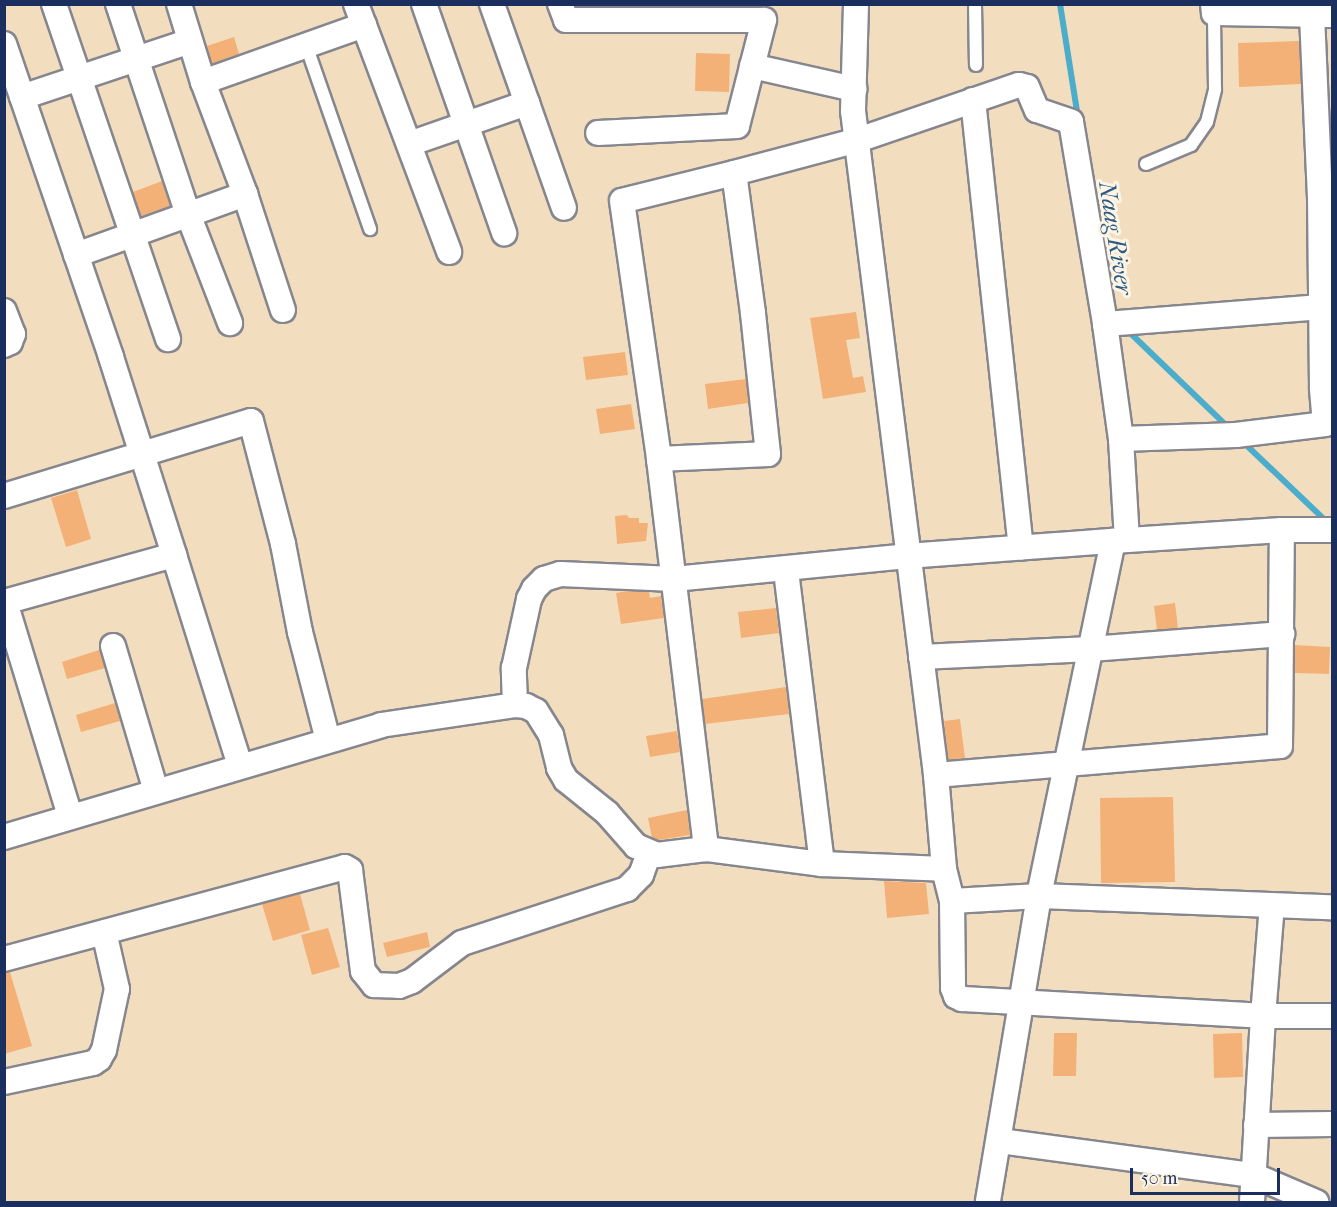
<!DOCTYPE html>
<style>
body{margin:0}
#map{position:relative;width:1337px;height:1207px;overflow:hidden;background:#f2debf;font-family:"IM FELL French Canon",serif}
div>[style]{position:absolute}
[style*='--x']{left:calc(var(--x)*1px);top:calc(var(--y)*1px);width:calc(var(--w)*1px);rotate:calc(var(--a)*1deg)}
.stream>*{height:6px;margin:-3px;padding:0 3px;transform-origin:3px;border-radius:3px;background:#4caccb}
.building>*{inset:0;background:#f3b177}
.roads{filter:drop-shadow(2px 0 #86868e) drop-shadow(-2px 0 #86868e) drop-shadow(0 2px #86868e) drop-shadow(0 -2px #86868e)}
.service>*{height:12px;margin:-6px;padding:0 6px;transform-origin:6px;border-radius:6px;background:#fff}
.minor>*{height:24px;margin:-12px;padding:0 12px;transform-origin:12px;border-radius:12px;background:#fff}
span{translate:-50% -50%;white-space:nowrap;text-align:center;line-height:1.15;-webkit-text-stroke:6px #fcf5e5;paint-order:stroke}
.water-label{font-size:24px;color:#2c5b84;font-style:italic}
.frame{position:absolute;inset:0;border:6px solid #1b2f5e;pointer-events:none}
.scale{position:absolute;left:1130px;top:1168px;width:150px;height:27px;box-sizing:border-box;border:3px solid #1b2f5e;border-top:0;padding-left:8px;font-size:18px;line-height:21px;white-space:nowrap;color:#1b2f5e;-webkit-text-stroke:4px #fcf5e5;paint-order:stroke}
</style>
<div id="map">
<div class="stream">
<i style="--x:1060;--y:4;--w:115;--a:81"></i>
<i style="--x:1125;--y:328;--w:143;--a:43.9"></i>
<i style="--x:1242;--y:441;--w:119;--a:43.6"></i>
</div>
<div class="building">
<i style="clip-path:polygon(234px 37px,239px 54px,212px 64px,207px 46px)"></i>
<i style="clip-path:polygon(1299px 41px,1301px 84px,1239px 87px,1238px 43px)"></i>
<i style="clip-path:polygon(696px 53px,730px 54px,729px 92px,695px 91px)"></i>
<i style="clip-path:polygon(162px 181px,170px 206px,141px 216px,133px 192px)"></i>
<i style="clip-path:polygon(856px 312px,860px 338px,846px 340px,853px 378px,863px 376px,866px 392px,823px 399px,810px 318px)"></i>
<i style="clip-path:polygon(625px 352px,628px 375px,586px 380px,583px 357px)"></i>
<i style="clip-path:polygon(746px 379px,748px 403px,708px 409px,705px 384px)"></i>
<i style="clip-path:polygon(631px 404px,635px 429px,600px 434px,596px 409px)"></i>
<i style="clip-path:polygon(77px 490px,91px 539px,66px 547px,51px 498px)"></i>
<i style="clip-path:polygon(627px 515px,629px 518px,639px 518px,639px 523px,648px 523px,646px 541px,617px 544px,615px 516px)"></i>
<i style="clip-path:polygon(627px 591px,649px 592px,650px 598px,661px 596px,664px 618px,621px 624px,616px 593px)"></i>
<i style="clip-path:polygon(1175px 603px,1178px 628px,1157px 630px,1154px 606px)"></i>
<i style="clip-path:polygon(776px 608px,779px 633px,741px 638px,738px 612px)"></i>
<i style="clip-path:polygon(1295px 645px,1330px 647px,1329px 674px,1295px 673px)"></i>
<i style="clip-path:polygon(99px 650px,105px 668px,67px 679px,62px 662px)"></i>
<i style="clip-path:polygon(786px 687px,789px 714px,705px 724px,702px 699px)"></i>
<i style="clip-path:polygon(115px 703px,120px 721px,81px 732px,76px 715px)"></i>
<i style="clip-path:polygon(960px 719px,965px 758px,948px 760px,944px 721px)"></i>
<i style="clip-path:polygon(677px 731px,680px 752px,650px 757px,646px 736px)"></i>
<i style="clip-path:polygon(1173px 797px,1175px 882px,1101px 883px,1100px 798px)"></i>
<i style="clip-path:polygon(687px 810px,690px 835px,659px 840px,652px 838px,648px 818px)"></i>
<i style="clip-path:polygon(884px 881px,926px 883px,929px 914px,887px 918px)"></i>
<i style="clip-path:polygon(300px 894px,310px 930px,273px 941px,262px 904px)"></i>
<i style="clip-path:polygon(328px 928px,340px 967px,312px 975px,301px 935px)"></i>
<i style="clip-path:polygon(427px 932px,430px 947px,387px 957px,383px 943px)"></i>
<i style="clip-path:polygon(10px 972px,32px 1046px,4px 1054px,4px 973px)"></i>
<i style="clip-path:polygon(1054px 1033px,1077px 1033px,1076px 1076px,1053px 1076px)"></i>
<i style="clip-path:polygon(1242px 1033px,1243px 1077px,1214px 1078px,1213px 1034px)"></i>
</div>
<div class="roads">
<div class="service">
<i style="--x:975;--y:4;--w:61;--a:89.1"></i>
<i style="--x:306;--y:45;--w:195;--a:70.8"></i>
<i style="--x:1146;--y:164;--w:49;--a:-22.9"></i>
<i style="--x:1191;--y:145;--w:28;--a:-55"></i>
<i style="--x:1207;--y:122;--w:34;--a:-76"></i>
<i style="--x:1215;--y:89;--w:76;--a:-90.8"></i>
</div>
<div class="minor">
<i style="--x:54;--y:4;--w:354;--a:71.2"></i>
<i style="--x:118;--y:4;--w:221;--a:71.6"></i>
<i style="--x:188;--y:214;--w:117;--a:68.9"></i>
<i style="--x:179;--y:4;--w:82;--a:72.9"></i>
<i style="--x:203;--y:82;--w:120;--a:69.4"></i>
<i style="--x:245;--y:194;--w:122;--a:71.9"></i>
<i style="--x:356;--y:4;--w:265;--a:69.4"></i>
<i style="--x:424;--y:4;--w:243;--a:70.7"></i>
<i style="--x:560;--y:4;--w:17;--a:69"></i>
<i style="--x:566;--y:20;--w:198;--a:0"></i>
<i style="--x:764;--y:20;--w:109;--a:104.3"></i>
<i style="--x:737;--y:126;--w:139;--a:177.1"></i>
<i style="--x:856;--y:4;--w:107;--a:91.6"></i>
<i style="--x:853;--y:111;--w:669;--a:82.87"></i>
<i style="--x:936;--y:775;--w:94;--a:85.1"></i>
<i style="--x:944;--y:869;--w:33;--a:76"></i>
<i style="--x:952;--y:901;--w:87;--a:-3.3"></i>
<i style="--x:1039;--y:896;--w:310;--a:99.5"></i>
<i style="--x:1213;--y:4;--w:9;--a:84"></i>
<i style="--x:1214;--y:13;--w:118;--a:1"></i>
<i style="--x:1312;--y:15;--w:185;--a:87.5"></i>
<i style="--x:1320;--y:200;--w:12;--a:-5"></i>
<i style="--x:4;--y:44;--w:331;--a:71.1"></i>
<i style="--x:111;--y:357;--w:208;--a:72.3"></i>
<i style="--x:174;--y:555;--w:176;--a:164.5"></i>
<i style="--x:752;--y:66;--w:105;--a:12.7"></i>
<i style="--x:203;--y:82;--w:171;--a:-19.5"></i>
<i style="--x:22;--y:97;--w:177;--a:-18.4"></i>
<i style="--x:973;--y:100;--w:450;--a:83.9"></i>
<i style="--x:527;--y:103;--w:111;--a:70.6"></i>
<i style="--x:409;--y:144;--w:125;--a:-19.2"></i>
<i style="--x:527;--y:103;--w:105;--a:-109.5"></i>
<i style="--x:734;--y:173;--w:115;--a:166"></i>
<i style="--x:622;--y:201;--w:261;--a:81.8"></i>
<i style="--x:659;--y:459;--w:109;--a:-2.6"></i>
<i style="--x:768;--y:454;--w:142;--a:-96.1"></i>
<i style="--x:753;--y:313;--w:141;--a:-97.7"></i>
<i style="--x:734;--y:173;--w:128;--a:-14.9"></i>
<i style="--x:858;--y:140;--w:170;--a:-18.9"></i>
<i style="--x:1019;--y:85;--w:8;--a:14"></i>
<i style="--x:1027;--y:87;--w:25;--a:67"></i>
<i style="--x:1037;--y:110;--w:36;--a:19"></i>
<i style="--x:1071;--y:122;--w:205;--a:80.4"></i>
<i style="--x:1105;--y:324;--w:116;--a:82.1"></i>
<i style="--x:76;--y:255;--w:180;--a:-19.8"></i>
<i style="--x:4;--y:311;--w:25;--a:69"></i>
<i style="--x:13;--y:334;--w:9;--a:111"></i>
<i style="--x:10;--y:342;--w:7;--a:153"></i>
<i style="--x:1105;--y:324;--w:228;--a:-4.5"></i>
<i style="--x:659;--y:459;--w:393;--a:83.1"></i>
<i style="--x:706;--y:849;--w:117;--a:7.4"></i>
<i style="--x:822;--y:864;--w:297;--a:-97"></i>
<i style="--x:4;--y:496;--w:258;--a:-16.9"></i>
<i style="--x:251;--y:421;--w:127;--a:75.4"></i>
<i style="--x:283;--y:544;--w:90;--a:79.1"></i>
<i style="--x:300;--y:632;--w:112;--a:75.5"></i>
<i style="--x:1127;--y:540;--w:101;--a:-93.4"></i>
<i style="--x:1121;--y:439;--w:115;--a:-2"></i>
<i style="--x:1236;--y:435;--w:90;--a:-7"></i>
<i style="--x:1325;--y:424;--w:36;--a:-95"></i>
<i style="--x:1322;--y:388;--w:188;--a:-90.6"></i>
<i style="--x:1113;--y:541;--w:169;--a:-3.7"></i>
<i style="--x:1282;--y:530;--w:50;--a:0"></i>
<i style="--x:174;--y:555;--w:221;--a:72.6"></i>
<i style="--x:5;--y:602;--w:224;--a:73.1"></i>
<i style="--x:113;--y:646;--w:151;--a:73.5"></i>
<i style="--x:921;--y:657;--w:170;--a:-2.7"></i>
<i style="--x:1091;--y:649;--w:192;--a:-4.5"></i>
<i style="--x:515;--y:705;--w:37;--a:-92"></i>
<i style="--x:514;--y:668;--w:71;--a:-77.7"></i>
<i style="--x:529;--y:599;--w:11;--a:-63"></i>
<i style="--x:534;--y:589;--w:14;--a:-45"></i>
<i style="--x:544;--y:579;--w:17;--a:-17"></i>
<i style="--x:560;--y:574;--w:114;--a:2.5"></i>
<i style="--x:674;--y:579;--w:234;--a:-5.6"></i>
<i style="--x:907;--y:556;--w:207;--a:-4.2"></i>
<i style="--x:1113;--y:541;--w:363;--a:101.8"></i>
<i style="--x:1039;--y:896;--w:293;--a:2.2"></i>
<i style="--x:936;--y:775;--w:345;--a:-4.8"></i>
<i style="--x:1280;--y:746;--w:216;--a:-89.5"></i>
<i style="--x:4;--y:837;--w:393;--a:-16.5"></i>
<i style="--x:381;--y:725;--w:135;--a:-8.5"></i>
<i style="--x:515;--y:705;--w:11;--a:5"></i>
<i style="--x:526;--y:706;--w:11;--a:27"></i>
<i style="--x:536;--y:711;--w:28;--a:58"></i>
<i style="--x:551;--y:735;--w:34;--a:76"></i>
<i style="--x:559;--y:768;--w:14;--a:60"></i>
<i style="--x:566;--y:780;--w:53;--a:38.8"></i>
<i style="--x:607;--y:813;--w:44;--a:48.7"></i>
<i style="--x:636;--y:846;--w:23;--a:23"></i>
<i style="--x:657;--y:855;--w:49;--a:-7"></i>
<i style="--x:822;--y:864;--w:122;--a:2.3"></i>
<i style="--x:952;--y:901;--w:87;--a:89.3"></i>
<i style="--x:953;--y:988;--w:9;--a:69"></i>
<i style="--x:956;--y:996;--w:7;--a:27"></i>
<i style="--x:962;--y:999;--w:301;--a:3.2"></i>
<i style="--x:1263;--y:1016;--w:111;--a:-85.4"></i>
<i style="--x:4;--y:959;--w:353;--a:-15.1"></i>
<i style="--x:345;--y:867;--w:6;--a:31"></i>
<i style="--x:350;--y:870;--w:102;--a:82.7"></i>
<i style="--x:363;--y:971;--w:18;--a:52"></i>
<i style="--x:374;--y:985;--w:25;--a:2"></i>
<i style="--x:399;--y:986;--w:14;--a:-21"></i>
<i style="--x:412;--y:981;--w:63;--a:-37.2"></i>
<i style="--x:462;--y:943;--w:174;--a:-18.1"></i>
<i style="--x:627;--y:889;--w:20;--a:-45"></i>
<i style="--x:641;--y:875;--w:23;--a:-70"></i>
<i style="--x:4;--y:1082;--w:91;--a:-12.1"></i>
<i style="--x:93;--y:1063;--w:7;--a:-34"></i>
<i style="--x:99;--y:1059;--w:10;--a:-61"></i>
<i style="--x:104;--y:1050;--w:62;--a:-78"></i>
<i style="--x:117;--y:989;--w:58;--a:-102.8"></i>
<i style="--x:1256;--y:1125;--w:76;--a:-0.8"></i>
<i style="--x:1000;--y:1141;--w:255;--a:7.7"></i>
<i style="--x:1253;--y:1175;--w:69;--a:23.2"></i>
<i style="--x:1252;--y:1202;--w:186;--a:-86.6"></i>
<i style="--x:1263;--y:1016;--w:69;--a:0"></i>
</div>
</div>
<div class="water-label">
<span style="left:1115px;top:238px;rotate:81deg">Naag River</span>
</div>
<div class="frame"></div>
<div class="scale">50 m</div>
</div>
